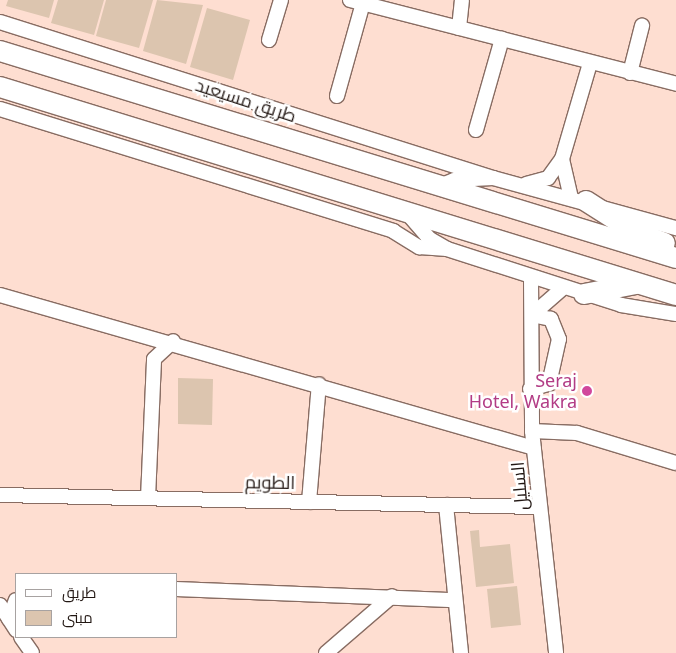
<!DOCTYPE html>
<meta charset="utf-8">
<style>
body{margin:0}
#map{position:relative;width:676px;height:653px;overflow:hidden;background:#feded1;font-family:"Noto Sans",Cairo,sans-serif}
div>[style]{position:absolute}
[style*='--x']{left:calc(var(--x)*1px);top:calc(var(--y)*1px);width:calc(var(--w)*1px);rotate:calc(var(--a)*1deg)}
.building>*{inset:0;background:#dcc5af}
.roads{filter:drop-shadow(1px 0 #886c62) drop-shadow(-1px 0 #886c62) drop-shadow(0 1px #886c62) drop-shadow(0 -1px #886c62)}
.minor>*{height:14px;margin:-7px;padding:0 7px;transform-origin:7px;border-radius:7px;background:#fff}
.highway>*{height:20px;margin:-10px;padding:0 10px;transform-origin:10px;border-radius:10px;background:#fff}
.dots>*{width:14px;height:14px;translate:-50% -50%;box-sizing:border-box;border:2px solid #fff;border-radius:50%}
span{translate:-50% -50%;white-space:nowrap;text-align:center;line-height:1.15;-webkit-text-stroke:5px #fff;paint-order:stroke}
.street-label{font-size:18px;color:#221713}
.hotel-label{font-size:18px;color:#b23c85}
.right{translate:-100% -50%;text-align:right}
.legend{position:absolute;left:15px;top:573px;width:162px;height:65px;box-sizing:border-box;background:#fff;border:1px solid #a7a2a1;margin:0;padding:6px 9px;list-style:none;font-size:15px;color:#221713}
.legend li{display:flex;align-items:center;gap:10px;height:25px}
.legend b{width:25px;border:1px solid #a7a2a1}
</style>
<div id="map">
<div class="building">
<i style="clip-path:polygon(8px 0,54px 0,49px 18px,6px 6px)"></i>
<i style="clip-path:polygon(58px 0,104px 0,94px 35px,51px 23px)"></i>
<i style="clip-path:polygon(106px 0,153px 0,139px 48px,96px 36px)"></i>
<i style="clip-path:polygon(157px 0,203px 5px,186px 64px,143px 51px)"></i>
<i style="clip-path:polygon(207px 8px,250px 20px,233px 80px,190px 67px)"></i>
<i style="clip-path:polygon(178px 378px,213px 379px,212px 425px,178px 424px)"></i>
<i style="clip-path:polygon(479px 530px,480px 547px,510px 544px,514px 583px,476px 587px,470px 531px)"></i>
<i style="clip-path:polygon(517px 586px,521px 625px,491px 628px,487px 589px)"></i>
</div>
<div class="roads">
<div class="minor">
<i style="--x:350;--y:0;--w:337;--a:14.4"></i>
<i style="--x:0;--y:22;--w:517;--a:17.56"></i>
<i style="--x:459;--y:28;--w:28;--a:-84"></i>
<i style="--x:269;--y:40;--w:42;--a:-73.3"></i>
<i style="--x:630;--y:73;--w:49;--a:-75.7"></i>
<i style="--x:337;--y:96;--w:97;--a:-74.4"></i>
<i style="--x:0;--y:109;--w:412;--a:17.2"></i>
<i style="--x:393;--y:231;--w:31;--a:32"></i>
<i style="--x:419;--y:247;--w:28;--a:4"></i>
<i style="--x:476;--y:130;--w:95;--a:-74.1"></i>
<i style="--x:562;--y:159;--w:39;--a:77"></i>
<i style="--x:526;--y:184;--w:23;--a:-15"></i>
<i style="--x:548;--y:178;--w:24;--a:-54"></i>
<i style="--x:562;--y:159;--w:100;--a:-73.7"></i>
<i style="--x:437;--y:187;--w:18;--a:-22"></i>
<i style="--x:454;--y:180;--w:39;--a:-3"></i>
<i style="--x:493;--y:178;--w:190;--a:15.3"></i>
<i style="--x:407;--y:213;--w:35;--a:49"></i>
<i style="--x:430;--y:239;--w:20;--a:30"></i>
<i style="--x:447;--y:249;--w:183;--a:17.8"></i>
<i style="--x:621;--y:305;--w:56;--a:9.3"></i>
<i style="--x:531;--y:278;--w:153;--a:89.6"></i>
<i style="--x:532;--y:431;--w:223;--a:83.8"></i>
<i style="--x:0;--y:295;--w:555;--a:15.99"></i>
<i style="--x:532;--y:315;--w:41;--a:-41.1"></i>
<i style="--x:530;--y:389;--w:20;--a:-15"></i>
<i style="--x:549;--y:384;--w:46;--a:-77.5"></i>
<i style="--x:559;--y:339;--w:22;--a:-112"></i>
<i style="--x:551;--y:319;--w:19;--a:-168"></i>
<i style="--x:532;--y:431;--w:45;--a:2.5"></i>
<i style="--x:577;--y:433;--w:103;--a:16.9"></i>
<i style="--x:0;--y:495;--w:539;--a:1.28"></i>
<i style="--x:148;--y:498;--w:139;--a:-87.5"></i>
<i style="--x:154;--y:359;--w:26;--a:-43"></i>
<i style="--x:309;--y:502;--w:118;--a:-85.2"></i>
<i style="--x:446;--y:505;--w:149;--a:84.2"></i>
<i style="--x:176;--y:589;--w:279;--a:2.3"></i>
<i style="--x:0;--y:605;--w:30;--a:57"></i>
<i style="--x:9;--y:619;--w:20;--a:-70"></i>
<i style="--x:21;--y:637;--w:19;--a:55"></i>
<i style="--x:326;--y:653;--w:87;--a:-40.8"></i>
</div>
<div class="highway">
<i style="--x:0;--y:51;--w:707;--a:17.03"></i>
<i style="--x:0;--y:87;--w:707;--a:17.1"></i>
<i style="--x:586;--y:201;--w:56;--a:32.6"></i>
<i style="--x:633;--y:231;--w:34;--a:21"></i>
<i style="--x:584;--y:294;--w:53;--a:-10.9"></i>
</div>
</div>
<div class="dots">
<i style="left:587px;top:391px;background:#d1479c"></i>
</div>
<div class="street-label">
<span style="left:246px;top:100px;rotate:18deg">طريق مسيعيد</span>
<span style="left:270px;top:482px;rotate:1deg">الطويم</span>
<span style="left:519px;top:486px;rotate:-95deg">السليل</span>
</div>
<div class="hotel-label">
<span class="right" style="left:577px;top:391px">Seraj<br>Hotel, Wakra</span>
</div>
<ul class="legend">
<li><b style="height:6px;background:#fff"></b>طريق</li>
<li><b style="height:14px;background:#dcc5af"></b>مبنى</li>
</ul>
</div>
